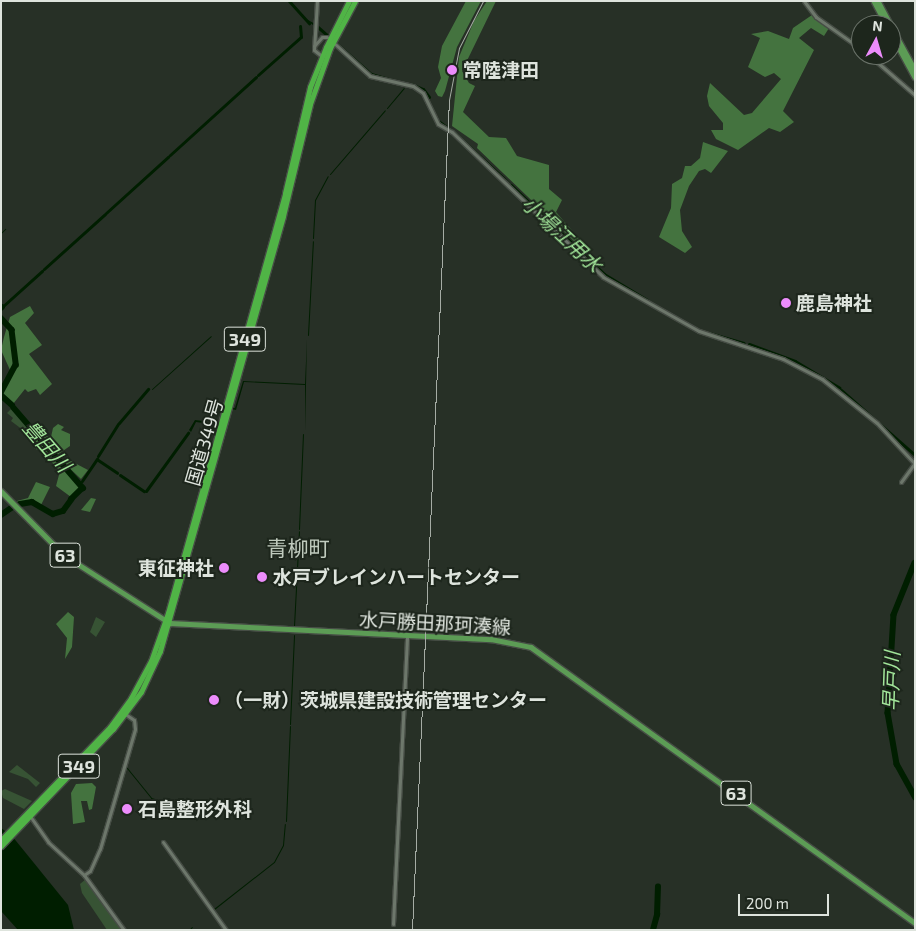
<!DOCTYPE html>
<meta charset="utf-8">
<style>
body{margin:0}
#map{position:relative;width:916px;height:931px;overflow:hidden;background:#273026;font-family:"Exo 2","Noto Sans JP",sans-serif}
div>[style]{position:absolute}
[style*='--x']{left:calc(var(--x)*1px);top:calc(var(--y)*1px);width:calc(var(--w)*1px);rotate:calc(var(--a)*1deg)}
.green>*{inset:0;background:#375334}
.forest>*{inset:0;background:#44733f}
.water>*{inset:0;background:#001e00}
.stream>*{height:1px;margin:-0.5px;padding:0 0.5px;transform-origin:0.5px;border-radius:0.5px;background:#001e00}
.canal>*{height:3px;margin:-1.5px;padding:0 1.5px;transform-origin:1.5px;border-radius:1.5px;background:#001e00}
.river>*{height:5.5px;margin:-2.75px;padding:0 2.75px;transform-origin:2.75px;border-radius:2.75px;background:#001e00}
.roads{filter:drop-shadow(1px 0 #464d45) drop-shadow(-1px 0 #464d45) drop-shadow(0 1px #464d45) drop-shadow(0 -1px #464d45)}
.minor>*{height:3px;margin:-1.5px;padding:0 1.5px;transform-origin:1.5px;border-radius:1.5px;background:#6d776b}
.major>*{height:4.5px;margin:-2.25px;padding:0 2.25px;transform-origin:2.25px;border-radius:2.25px;background:#5c9c55}
.highway>*{height:5px;margin:-2.5px;padding:0 2.5px;transform-origin:2.5px;border-radius:2.5px;background:#50b446}
.rail>*{height:1px;margin:-0.5px;padding:0 0.5px;transform-origin:0.5px;border-radius:0.5px;background:#a5aca4}
.dots>*{width:14px;height:14px;translate:-50% -50%;box-sizing:border-box;border:2px solid #1d261c;border-radius:50%}
span{translate:-50% -50%;white-space:nowrap;text-align:center;line-height:1.15;-webkit-text-stroke:4px #1d261c;paint-order:stroke}
.shield-label span{padding:1px 4px;background:#1d261c;border:1px solid;border-radius:4px;-webkit-text-stroke-width:0}
.shield-label{font-size:18px;color:#dee4dd;font-weight:700}
.poi-label{font-size:19px;color:#dee4dd;font-weight:700}
.left{translate:0 -50%;text-align:left}
.right{translate:-100% -50%;text-align:right}
.street-label{font-size:19px;color:#dee4dd}
.water-label{font-size:20px;color:#a2e69a;font-style:italic}
.quarter-label{font-size:21px;color:#c0cbbe}
.frame{position:absolute;inset:0;border:2px solid #dee4dd;pointer-events:none}
.north{position:absolute;left:851px;top:15px;width:50px;height:50px;box-sizing:border-box;background:#1d261c;border:1px solid #6a7269;border-radius:50%;rotate:6deg;font-size:14px;font-weight:700;line-height:20px;text-align:center;color:#dee4dd}
.north::after{content:'';display:block;margin:auto;width:18px;height:22px;background:#ec8cfb;clip-path:polygon(50% 0,100% 100%,50% 72%,0 100%)}
.scale{position:absolute;left:738px;top:894px;width:91px;height:22px;box-sizing:border-box;border:2px solid #dee4dd;border-top:0;padding-left:6px;font-size:15px;line-height:18px;white-space:nowrap;color:#dee4dd;-webkit-text-stroke:4px #1d261c;paint-order:stroke}
</style>
<div id="map">
<div class="green">
<i style="clip-path:polygon(13px 407px,19px 413px,35px 439px,11px 421px,13px 418px,7px 413px)"></i>
<i style="clip-path:polygon(96px 617px,105px 622px,96px 637px,90px 632px)"></i>
<i style="clip-path:polygon(17px 765px,40px 783px,36px 787px,28px 779px,9px 772px)"></i>
<i style="clip-path:polygon(5px 789px,32px 801px,24px 809px,3px 798px,1px 791px)"></i>
<i style="clip-path:polygon(86px 879px,122px 930px,107px 930px,82px 893px,80px 884px)"></i>
</div>
<div class="forest">
<i style="clip-path:polygon(466px 1px,481px 1px,457px 47px,445px 91px,442px 97px,438px 96px,435px 91px,441px 78px,438px 67px,442px 46px)"></i>
<i style="clip-path:polygon(487px 1px,496px 1px,462px 71px,469px 83px,475px 86px,463px 112px,489px 137px,506px 138px,517px 156px,549px 165px,549px 189px,562px 200px,556px 212px,581px 241px,580px 247px,477px 148px,478px 144px,452px 126px,459px 57px,474px 21px)"></i>
<i style="clip-path:polygon(812px 15px,829px 28px,824px 36px,811px 28px,799px 38px,814px 50px,783px 111px,794px 122px,780px 132px,769px 128px,738px 150px,716px 139px,711px 130px,723px 130px,723px 123px,709px 106px,707px 96px,710px 83px,744px 115px,752px 113px,781px 79px,774px 73px,765px 77px,748px 67px,760px 38px,751px 34px,768px 31px,789px 39px,793px 28px)"></i>
<i style="clip-path:polygon(703px 142px,728px 151px,711px 173px,705px 169px,699px 171px,689px 186px,680px 210px,682px 231px,692px 247px,685px 253px,659px 237px,671px 208px,672px 184px,682px 178px,685px 166px,691px 166px,700px 158px)"></i>
<i style="clip-path:polygon(30px 306px,34px 313px,25px 323px,42px 345px,29px 354px,52px 384px,40px 395px,36px 389px,28px 392px,25px 389px,13px 404px,3px 393px,10px 370px,1px 350px,4px 337px,10px 317px)"></i>
<i style="clip-path:polygon(58px 424px,64px 427px,61px 430px,70px 434px,70px 446px,57px 455px,39px 434px,51px 437px,53px 428px)"></i>
<i style="clip-path:polygon(36px 438px,81px 488px,71px 497px,56px 486px,60px 471px,42px 452px,34px 448px)"></i>
<i style="clip-path:polygon(67px 459px,88px 470px,81px 479px,64px 463px)"></i>
<i style="clip-path:polygon(36px 482px,50px 487px,41px 505px,32px 501px,19px 503px,17px 501px,28px 498px)"></i>
<i style="clip-path:polygon(91px 498px,96px 499px,90px 512px,81px 510px)"></i>
<i style="clip-path:polygon(68px 612px,74px 617px,72px 647px,65px 659px,67px 638px,56px 624px)"></i>
<i style="clip-path:polygon(92px 783px,96px 787px,92px 809px,89px 810px,87px 801px,81px 801px,85px 822px,73px 824px,71px 793px,76px 784px)"></i>
</div>
<div class="water">
<i style="clip-path:polygon(306px 19px,319px 26px,372px 73px,413px 85px,371px 75px)"></i>
<i style="clip-path:polygon(429px 100px,438px 119px,458px 134px,514px 186px,436px 120px)"></i>
<i style="clip-path:polygon(307px 338px,305px 432px,305px 385px,244px 382px,236px 410px,222px 407px,203px 423px,196px 422px,191px 432px,189px 430px,195px 420px,203px 421px,220px 406px,235px 408px,243px 381px,305px 384px)"></i>
<i style="clip-path:polygon(1px 828px,12px 836px,68px 905px,74px 930px,18px 930px,1px 911px)"></i>
</div>
<div class="stream">
<i style="--x:387;--y:108;--w:26;--a:-50"></i>
<i style="--x:330;--y:174;--w:84;--a:-49.3"></i>
<i style="--x:1;--y:233;--w:6;--a:-45"></i>
<i style="--x:313;--y:238;--w:38;--a:-87"></i>
<i style="--x:315;--y:200;--w:27;--a:-62"></i>
<i style="--x:308;--y:335;--w:94;--a:-87"></i>
<i style="--x:152;--y:389;--w:79;--a:-41.9"></i>
<i style="--x:299;--y:529;--w:95;--a:-87.6"></i>
<i style="--x:294;--y:626;--w:95;--a:-87"></i>
<i style="--x:290;--y:724;--w:89;--a:-87.4"></i>
<i style="--x:127;--y:768;--w:38;--a:51"></i>
<i style="--x:151;--y:798;--w:15;--a:16"></i>
<i style="--x:165;--y:802;--w:13;--a:90"></i>
<i style="--x:165;--y:815;--w:3;--a:0"></i>
<i style="--x:286;--y:821;--w:95;--a:-87.6"></i>
<i style="--x:214;--y:909;--w:76;--a:-38.1"></i>
<i style="--x:274;--y:862;--w:19;--a:-62"></i>
<i style="--x:283;--y:845;--w:21;--a:-85"></i>
<i style="--x:189;--y:930;--w:4;--a:-45"></i>
</div>
<div class="canal">
<i style="--x:289;--y:1;--w:30;--a:48"></i>
<i style="--x:258;--y:75;--w:57;--a:-41.5"></i>
<i style="--x:301;--y:37;--w:11;--a:-95"></i>
<i style="--x:411;--y:84;--w:13;--a:23"></i>
<i style="--x:423;--y:89;--w:10;--a:53"></i>
<i style="--x:170;--y:155;--w:116;--a:-42.2"></i>
<i style="--x:511;--y:185;--w:129;--a:43.7"></i>
<i style="--x:604;--y:274;--w:50;--a:31.2"></i>
<i style="--x:106;--y:213;--w:84;--a:-42.1"></i>
<i style="--x:44;--y:269;--w:82;--a:-42"></i>
<i style="--x:2;--y:307;--w:54;--a:-42"></i>
<i style="--x:709;--y:333;--w:36;--a:16"></i>
<i style="--x:749;--y:344;--w:49;--a:20.3"></i>
<i style="--x:795;--y:361;--w:52;--a:31"></i>
<i style="--x:841;--y:390;--w:98;--a:41.3"></i>
<i style="--x:119;--y:423;--w:45;--a:-49.5"></i>
<i style="--x:98;--y:456;--w:38;--a:-58"></i>
<i style="--x:98;--y:460;--w:23;--a:34"></i>
<i style="--x:120;--y:475;--w:29;--a:34"></i>
<i style="--x:82;--y:481;--w:27;--a:-56"></i>
<i style="--x:146;--y:491;--w:72;--a:-54.1"></i>
</div>
<div class="river">
<i style="--x:1;--y:308;--w:1;--a:-45"></i>
<i style="--x:1;--y:318;--w:16;--a:47"></i>
<i style="--x:12;--y:330;--w:35;--a:83"></i>
<i style="--x:16;--y:365;--w:32;--a:118"></i>
<i style="--x:1;--y:395;--w:15;--a:42"></i>
<i style="--x:14;--y:408;--w:106;--a:49.2"></i>
<i style="--x:83;--y:488;--w:16;--a:135"></i>
<i style="--x:20;--y:504;--w:12;--a:-9"></i>
<i style="--x:32;--y:502;--w:24;--a:30"></i>
<i style="--x:53;--y:514;--w:10;--a:-17"></i>
<i style="--x:63;--y:511;--w:14;--a:-54"></i>
<i style="--x:1;--y:515;--w:14;--a:-34"></i>
<i style="--x:915;--y:563;--w:56;--a:112"></i>
<i style="--x:894;--y:615;--w:98;--a:93.5"></i>
<i style="--x:888;--y:713;--w:52;--a:80"></i>
<i style="--x:897;--y:764;--w:38;--a:61"></i>
<i style="--x:653;--y:930;--w:16;--a:-75"></i>
<i style="--x:657;--y:915;--w:28;--a:-88"></i>
</div>
<div class="roads">
<div class="minor">
<i style="--x:317;--y:1;--w:49;--a:93.5"></i>
<i style="--x:314;--y:50;--w:11;--a:38"></i>
<i style="--x:804;--y:1;--w:20;--a:53"></i>
<i style="--x:816;--y:17;--w:55;--a:35.4"></i>
<i style="--x:335;--y:44;--w:47;--a:42.4"></i>
<i style="--x:370;--y:76;--w:44;--a:13.1"></i>
<i style="--x:413;--y:86;--w:12;--a:35"></i>
<i style="--x:423;--y:93;--w:34;--a:64"></i>
<i style="--x:438;--y:124;--w:16;--a:30"></i>
<i style="--x:452;--y:132;--w:209;--a:43.8"></i>
<i style="--x:603;--y:277;--w:110;--a:29.4"></i>
<i style="--x:699;--y:331;--w:89;--a:18.4"></i>
<i style="--x:783;--y:359;--w:44;--a:27.1"></i>
<i style="--x:822;--y:379;--w:70;--a:38.7"></i>
<i style="--x:877;--y:423;--w:56;--a:47.2"></i>
<i style="--x:314;--y:46;--w:12;--a:-48"></i>
<i style="--x:322;--y:37;--w:5;--a:0"></i>
<i style="--x:869;--y:55;--w:61;--a:41"></i>
<i style="--x:901;--y:482;--w:22;--a:-54"></i>
<i style="--x:30;--y:816;--w:32;--a:55"></i>
<i style="--x:48;--y:842;--w:49;--a:42.5"></i>
<i style="--x:84;--y:875;--w:7;--a:-34"></i>
<i style="--x:90;--y:871;--w:24;--a:-66"></i>
<i style="--x:100;--y:849;--w:125;--a:-73.7"></i>
<i style="--x:135;--y:729;--w:9;--a:-96"></i>
<i style="--x:134;--y:720;--w:11;--a:-146"></i>
<i style="--x:163;--y:842;--w:108;--a:54.4"></i>
<i style="--x:84;--y:875;--w:68;--a:54"></i>
<i style="--x:393;--y:924;--w:289;--a:-87.2"></i>
</div>
<div class="major">
<i style="--x:874;--y:1;--w:27;--a:62"></i>
<i style="--x:878;--y:1;--w:27;--a:62"></i>
<i style="--x:891;--y:26;--w:50;--a:61.4"></i>
<i style="--x:891;--y:33;--w:50;--a:61.4"></i>
<i style="--x:1;--y:491;--w:90;--a:45.5"></i>
<i style="--x:64;--y:555;--w:126;--a:32.7"></i>
<i style="--x:170;--y:623;--w:321;--a:2.9"></i>
<i style="--x:491;--y:639;--w:41;--a:11.3"></i>
<i style="--x:531;--y:647;--w:473;--a:35.7"></i>
</div>
<div class="highway">
<i style="--x:1;--y:840;--w:157;--a:-46"></i>
<i style="--x:110;--y:727;--w:36;--a:-54"></i>
<i style="--x:131;--y:698;--w:42;--a:-61.6"></i>
<i style="--x:151;--y:661;--w:51;--a:-70.5"></i>
<i style="--x:168;--y:613;--w:436;--a:-74.4"></i>
<i style="--x:285;--y:193;--w:109;--a:-76.7"></i>
<i style="--x:310;--y:87;--w:43;--a:-68.2"></i>
<i style="--x:326;--y:47;--w:51;--a:-63.4"></i>
<i style="--x:1;--y:846;--w:162;--a:-46.3"></i>
<i style="--x:113;--y:729;--w:46;--a:-52.9"></i>
<i style="--x:141;--y:692;--w:45;--a:-65.1"></i>
<i style="--x:160;--y:651;--w:452;--a:-74.2"></i>
<i style="--x:283;--y:216;--w:115;--a:-76.4"></i>
<i style="--x:310;--y:104;--w:59;--a:-70.3"></i>
<i style="--x:330;--y:48;--w:53;--a:-62"></i>
</div>
</div>
<div class="rail">
<i style="--x:412;--y:930;--w:831;--a:-87.45"></i>
<i style="--x:449;--y:100;--w:53;--a:-79.1"></i>
<i style="--x:459;--y:48;--w:53;--a:-62.9"></i>
</div>
<div class="dots">
<i style="left:452px;top:70px;background:#ec8cfb"></i>
<i style="left:786px;top:303px;background:#ec8cfb"></i>
<i style="left:224px;top:568px;background:#ec8cfb"></i>
<i style="left:262px;top:577px;background:#ec8cfb"></i>
<i style="left:214px;top:700px;background:#ec8cfb"></i>
<i style="left:127px;top:809px;background:#ec8cfb"></i>
</div>
<div class="shield-label">
<span style="left:245px;top:339px">349</span>
<span style="left:65px;top:555px">63</span>
<span style="left:79px;top:766px">349</span>
<span style="left:736px;top:793px">63</span>
</div>
<div class="poi-label">
<span class="left" style="left:463px;top:70px">常陸津田</span>
<span class="left" style="left:796px;top:303px">鹿島神社</span>
<span class="right" style="left:214px;top:568px">東征神社</span>
<span class="left" style="left:273px;top:577px">水戸ブレインハートセンター</span>
<span class="left" style="left:224px;top:700px">（一財）茨城県建設技術管理センター</span>
<span class="left" style="left:138px;top:809px">石島整形外科</span>
</div>
<div class="street-label">
<span style="left:204px;top:442px;rotate:-74deg">国道349号</span>
<span style="left:435px;top:623px;rotate:3deg">水戸勝田那珂湊線</span>
</div>
<div class="water-label">
<span style="left:562px;top:234px;rotate:43deg">小場江用水</span>
<span style="left:47px;top:446px;rotate:49deg">豊田川</span>
<span style="left:891px;top:681px;rotate:-88deg">早戸川</span>
</div>
<div class="quarter-label">
<span style="left:298px;top:548px">青柳町</span>
</div>
<div class="frame"></div>
<div class="north">N</div>
<div class="scale">200 m</div>
</div>
